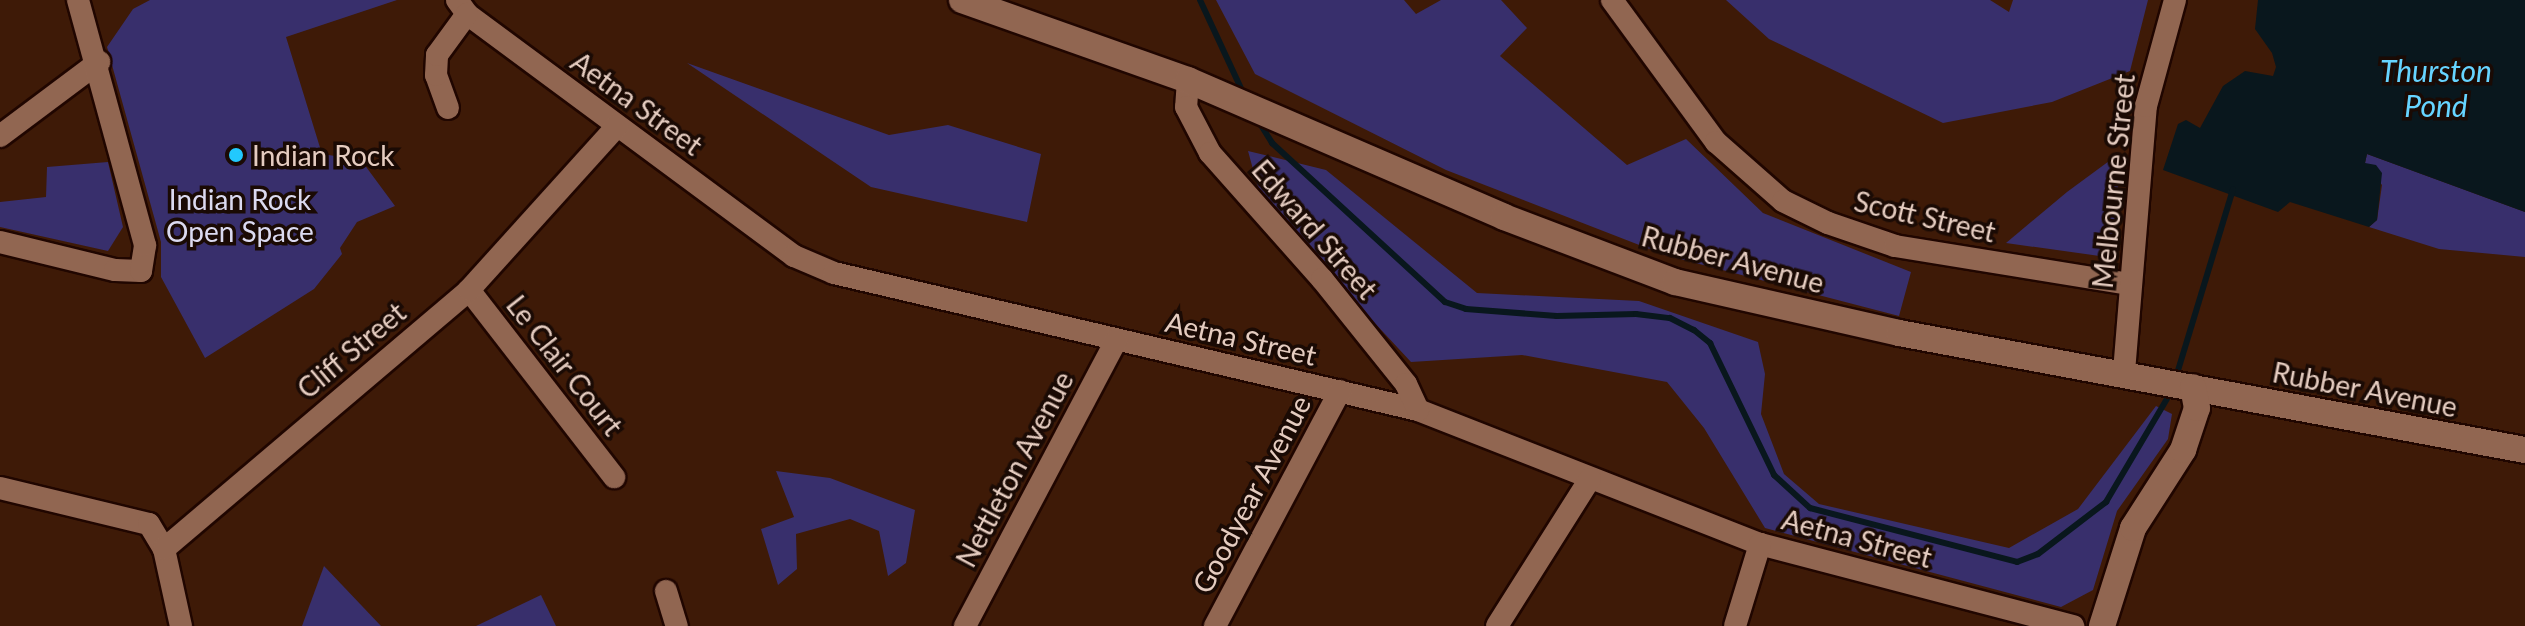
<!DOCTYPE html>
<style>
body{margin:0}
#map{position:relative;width:2525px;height:626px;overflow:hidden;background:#3e1a07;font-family:Lato,sans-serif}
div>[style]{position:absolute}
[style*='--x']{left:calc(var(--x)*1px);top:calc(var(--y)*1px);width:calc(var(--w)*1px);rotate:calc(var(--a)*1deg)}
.green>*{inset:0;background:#382f6c}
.water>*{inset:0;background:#09171d}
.stream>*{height:6px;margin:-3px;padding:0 3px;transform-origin:3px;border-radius:3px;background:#09171d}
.roads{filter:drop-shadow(2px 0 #200600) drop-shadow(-2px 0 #200600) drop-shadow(0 2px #200600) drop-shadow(0 -2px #200600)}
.minor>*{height:22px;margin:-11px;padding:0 11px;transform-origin:11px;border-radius:11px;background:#916651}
.tertiary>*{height:26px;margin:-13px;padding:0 13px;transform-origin:13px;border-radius:13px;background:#916651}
.dots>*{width:22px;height:22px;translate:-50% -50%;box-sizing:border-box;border:4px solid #1a0a04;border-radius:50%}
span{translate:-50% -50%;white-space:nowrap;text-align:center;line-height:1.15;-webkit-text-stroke:7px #1a0a04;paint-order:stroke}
.street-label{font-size:28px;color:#e5ccc0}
.poi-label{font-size:28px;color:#e5ccc0}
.left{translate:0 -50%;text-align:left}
.park-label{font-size:28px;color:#dbdaf0}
.water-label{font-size:30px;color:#66d4ff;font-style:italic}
</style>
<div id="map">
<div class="green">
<i style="clip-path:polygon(150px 0,397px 0,286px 37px,322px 154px,361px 160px,395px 206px,357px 222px,340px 248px,342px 254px,314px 289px,205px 358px,161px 277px,161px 242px,107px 47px,133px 9px)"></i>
<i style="clip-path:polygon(1216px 0,1404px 0,1416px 14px,1441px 0,1501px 0,1527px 28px,1500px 56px,1627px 165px,1686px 139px,1763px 213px,1911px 272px,1899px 316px,1665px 255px,1446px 170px,1255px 74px)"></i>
<i style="clip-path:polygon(1726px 0,1990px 0,2009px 12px,2013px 0,2148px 0,2130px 71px,2052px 102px,1943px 123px,1769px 39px)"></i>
<i style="clip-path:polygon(687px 63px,889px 135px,948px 125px,1041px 154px,1027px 222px,871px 187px)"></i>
<i style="clip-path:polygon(1248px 151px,1326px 170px,1477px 293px,1639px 301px,1758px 342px,1765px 374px,1761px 414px,1784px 474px,1819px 504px,2009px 548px,2078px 509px,2156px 406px,2172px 414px,2168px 439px,2117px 511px,2093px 590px,2061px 607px,1765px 528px,1704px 428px,1667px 382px,1522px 355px,1411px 362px,1262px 202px)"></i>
<i style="clip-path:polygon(2120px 153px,2114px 258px,2006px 243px,2067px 192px)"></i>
<i style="clip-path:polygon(2367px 154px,2525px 212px,2525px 257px,2439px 249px,2369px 227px,2377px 220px,2382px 185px,2365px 163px)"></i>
<i style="clip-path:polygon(108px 162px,123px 227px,108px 251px,0 227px,0 202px,46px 197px,47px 167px)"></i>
<i style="clip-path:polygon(776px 471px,830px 478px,915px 510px,906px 563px,888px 576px,879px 531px,850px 519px,796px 534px,797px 569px,778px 585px,761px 529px,794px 517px)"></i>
<i style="clip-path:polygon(324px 566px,381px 626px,302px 626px)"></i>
<i style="clip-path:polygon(541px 595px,556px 626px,476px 626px)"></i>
</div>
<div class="water">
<i style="clip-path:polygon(2258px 0,2525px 0,2525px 212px,2367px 154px,2365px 163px,2376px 165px,2382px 173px,2377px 220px,2369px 227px,2290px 202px,2278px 212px,2163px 170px,2178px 124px,2186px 120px,2200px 128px,2223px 86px,2245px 71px,2273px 76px,2276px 67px,2272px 53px,2255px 29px)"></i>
</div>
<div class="stream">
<i style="--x:1200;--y:0;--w:105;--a:65.1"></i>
<i style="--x:1259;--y:122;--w:25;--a:58"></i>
<i style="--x:1272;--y:143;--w:235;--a:42.6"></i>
<i style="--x:1445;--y:302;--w:22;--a:18"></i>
<i style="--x:1466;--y:309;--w:91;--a:4.4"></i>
<i style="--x:1557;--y:316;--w:79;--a:-1.5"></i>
<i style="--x:1636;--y:314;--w:34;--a:7"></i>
<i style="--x:1670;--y:318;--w:27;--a:27"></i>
<i style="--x:1694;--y:330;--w:21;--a:39"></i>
<i style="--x:1710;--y:343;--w:147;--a:64.1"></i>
<i style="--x:1774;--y:475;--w:49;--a:42.5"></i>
<i style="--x:1810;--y:508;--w:214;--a:14.6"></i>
<i style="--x:2017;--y:562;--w:22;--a:-21"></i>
<i style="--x:2038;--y:554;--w:86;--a:-37.4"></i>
<i style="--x:2106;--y:502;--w:128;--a:-59.4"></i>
<i style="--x:2176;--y:377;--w:196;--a:-73.1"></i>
</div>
<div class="roads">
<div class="minor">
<i style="--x:457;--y:0;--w:17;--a:54"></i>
<i style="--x:467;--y:14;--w:407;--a:36.5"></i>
<i style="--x:794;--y:256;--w:43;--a:23"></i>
<i style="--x:834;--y:273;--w:600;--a:13.2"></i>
<i style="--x:1418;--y:410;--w:367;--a:21.4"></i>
<i style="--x:1760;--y:544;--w:324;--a:14.7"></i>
<i style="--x:1612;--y:0;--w:176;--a:53.8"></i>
<i style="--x:1716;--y:142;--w:89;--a:41.4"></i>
<i style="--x:1783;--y:201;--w:50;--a:26.1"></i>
<i style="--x:1828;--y:223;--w:71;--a:18.9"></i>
<i style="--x:1895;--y:246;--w:238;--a:9.2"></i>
<i style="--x:1188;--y:80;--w:27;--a:94"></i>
<i style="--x:1186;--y:107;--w:52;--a:62.4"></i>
<i style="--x:1210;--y:153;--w:169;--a:48.4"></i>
<i style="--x:1322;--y:279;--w:134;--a:51.3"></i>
<i style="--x:1406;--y:384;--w:29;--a:65"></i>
<i style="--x:448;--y:108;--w:35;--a:-110"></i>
<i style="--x:436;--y:75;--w:20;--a:-87"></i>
<i style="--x:437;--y:55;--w:51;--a:-53.8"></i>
<i style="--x:0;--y:136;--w:124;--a:-36.8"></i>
<i style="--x:0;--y:242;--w:118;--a:13.7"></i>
<i style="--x:115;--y:270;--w:26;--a:2"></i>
<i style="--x:141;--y:271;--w:26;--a:-81"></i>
<i style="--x:145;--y:245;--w:254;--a:-105.3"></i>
<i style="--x:469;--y:290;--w:237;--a:52.2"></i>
<i style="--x:2124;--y:372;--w:267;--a:-85.3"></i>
<i style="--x:2146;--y:106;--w:110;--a:-74.7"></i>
<i style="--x:0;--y:488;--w:153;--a:13.6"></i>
<i style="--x:149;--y:524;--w:29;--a:59"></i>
<i style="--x:164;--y:549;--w:79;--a:77.6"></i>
<i style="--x:164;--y:549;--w:400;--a:-40.3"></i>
<i style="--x:469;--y:290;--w:221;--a:-47.9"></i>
<i style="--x:666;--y:591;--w:37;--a:73"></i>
<i style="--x:965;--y:626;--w:323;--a:-62.1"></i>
<i style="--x:1215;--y:626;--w:266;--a:-62"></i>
<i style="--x:1497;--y:626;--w:174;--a:-57.7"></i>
<i style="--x:1735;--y:626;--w:86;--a:-73"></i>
</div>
<div class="tertiary">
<i style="--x:962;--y:0;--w:240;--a:19.5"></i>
<i style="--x:1188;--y:80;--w:344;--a:23.4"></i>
<i style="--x:1504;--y:217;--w:183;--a:20.8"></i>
<i style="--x:1675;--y:282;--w:230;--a:12.8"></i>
<i style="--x:1899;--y:333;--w:637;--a:10.59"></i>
<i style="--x:2102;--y:626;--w:103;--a:-72.4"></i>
<i style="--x:2133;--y:528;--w:93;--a:-57.3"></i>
<i style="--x:2183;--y:450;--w:44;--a:-71.6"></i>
<i style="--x:2197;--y:408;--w:21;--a:-101"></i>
</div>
</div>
<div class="dots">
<i style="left:236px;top:155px;background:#22c9fd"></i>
</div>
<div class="street-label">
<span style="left:637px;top:103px;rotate:36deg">Aetna Street</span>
<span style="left:2113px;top:181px;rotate:-84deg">Melbourne Street</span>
<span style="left:1925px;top:216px;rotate:13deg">Scott Street</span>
<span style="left:1315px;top:229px;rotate:49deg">Edward Street</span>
<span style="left:1733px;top:259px;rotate:15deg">Rubber Avenue</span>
<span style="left:1241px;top:338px;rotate:13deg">Aetna Street</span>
<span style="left:351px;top:350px;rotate:-40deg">Cliff Street</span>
<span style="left:565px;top:365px;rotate:52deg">Le Clair Court</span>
<span style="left:2365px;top:389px;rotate:11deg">Rubber Avenue</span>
<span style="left:1014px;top:469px;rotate:-62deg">Nettleton Avenue</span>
<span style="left:1251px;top:494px;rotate:-62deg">Goodyear Avenue</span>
<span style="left:1857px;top:538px;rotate:15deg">Aetna Street</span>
</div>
<div class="poi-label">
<span class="left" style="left:252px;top:155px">Indian Rock</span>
</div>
<div class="park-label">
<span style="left:240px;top:215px">Indian Rock<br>Open Space</span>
</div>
<div class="water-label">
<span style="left:2436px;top:87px">Thurston<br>Pond</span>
</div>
</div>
